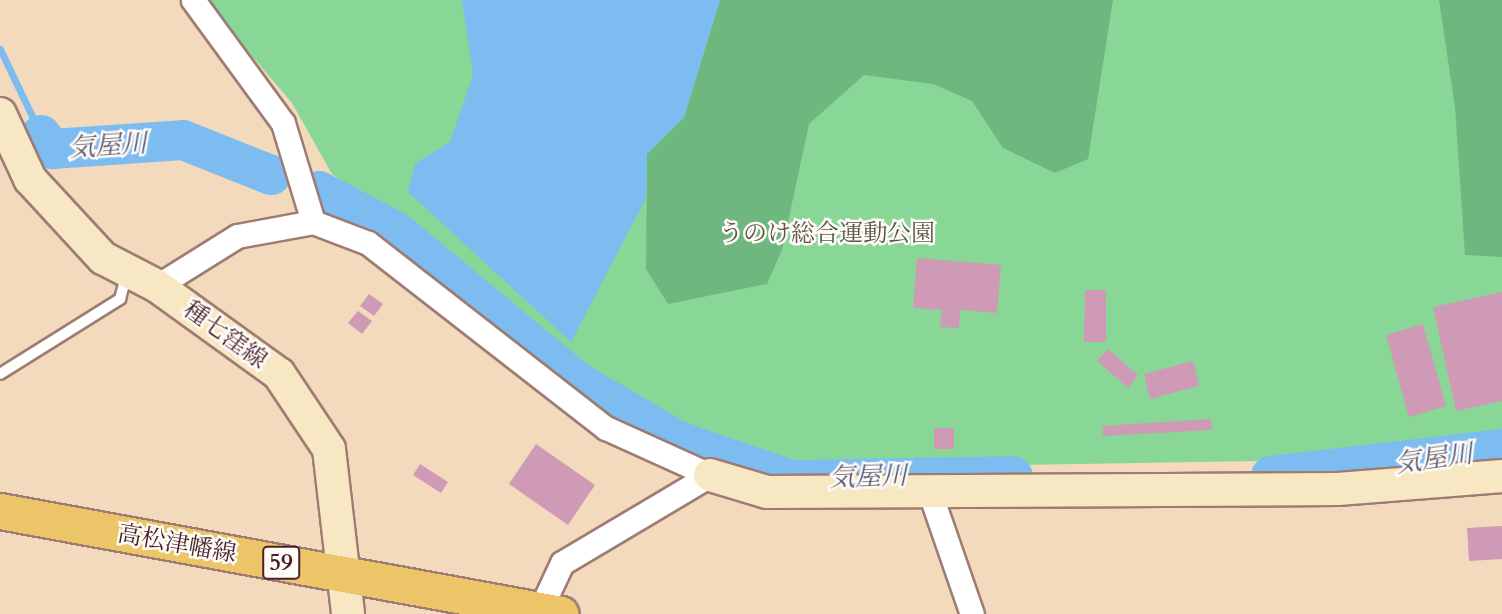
<!DOCTYPE html>
<meta charset="utf-8">
<style>
body{margin:0}
#map{position:relative;width:1502px;height:614px;overflow:hidden;background:#f3dabc;font-family:Cardo,"Noto Serif JP",serif}
div>[style]{position:absolute}
[style*='--x']{left:calc(var(--x)*1px);top:calc(var(--y)*1px);width:calc(var(--w)*1px);rotate:calc(var(--a)*1deg)}
.green>*{inset:0;background:#88d796}
.forest>*{inset:0;background:#6eb87f}
.water>*{inset:0;background:#7cbcf1}
.stream>*{height:7px;margin:-3.5px;padding:0 3.5px;transform-origin:3.5px;border-radius:3.5px;background:#7cbcf1}
.river>*{height:40px;margin:-20px;padding:0 20px;transform-origin:20px;border-radius:20px;background:#7cbcf1}
.building>*{inset:0;background:#cf9ab6}
.roads{filter:drop-shadow(2px 0 #9e7c74) drop-shadow(-2px 0 #9e7c74) drop-shadow(0 2px #9e7c74) drop-shadow(0 -2px #9e7c74)}
.lane>*{height:10px;margin:-5px;padding:0 5px;transform-origin:5px;border-radius:5px;background:#fff}
.street>*{height:23px;margin:-11.5px;padding:0 11.5px;transform-origin:11.5px;border-radius:11.5px;background:#fff}
.secondary>*{height:32px;margin:-16px;padding:0 16px;transform-origin:16px;border-radius:16px;background:#f7e8c3}
.primary>*{height:35px;margin:-17.5px;padding:0 17.5px;transform-origin:17.5px;border-radius:17.5px;background:#ecc569}
span{translate:-50% -50%;white-space:nowrap;text-align:center;line-height:1.15;-webkit-text-stroke:5px #fdfcf7;paint-order:stroke}
.shield-label span{padding:2px 5px;background:#fdfcf7;border:2px solid;border-radius:5px;-webkit-text-stroke-width:0}
.shield-label{font-size:23px;color:#4a1f2b;font-weight:700}
.park-label{font-size:24px;color:#5d564b}
.street-label{font-size:24px;color:#4a1f2b}
.water-label{font-size:26px;color:#5c5670;font-style:italic}
</style>
<div id="map">
<div class="green">
<i style="clip-path:polygon(204px 0,1502px 0,1502px 436px,1308px 460px,793px 469px,680px 430px,607px 387px,475px 273px,332px 174px,292px 103px)"></i>
</div>
<div class="forest">
<i style="clip-path:polygon(720px 0,1113px 0,1088px 159px,1055px 173px,1003px 148px,972px 101px,933px 84px,864px 75px,809px 124px,782px 250px,767px 284px,668px 304px,646px 269px,647px 154px,684px 117px)"></i>
<i style="clip-path:polygon(1439px 0,1502px 0,1502px 257px,1465px 255px,1455px 107px)"></i>
</div>
<div class="water">
<i style="clip-path:polygon(462px 0,720px 0,684px 117px,647px 154px,646px 198px,571px 342px,408px 192px,415px 164px,450px 142px,473px 75px)"></i>
</div>
<div class="stream">
<i style="--x:0;--y:49;--w:95;--a:64.5"></i>
</div>
<div class="river">
<i style="--x:41;--y:135;--w:18;--a:52"></i>
<i style="--x:52;--y:149;--w:131;--a:-3.9"></i>
<i style="--x:183;--y:140;--w:95;--a:21.7"></i>
<i style="--x:319;--y:191;--w:86;--a:27.8"></i>
<i style="--x:395;--y:231;--w:235;--a:39.6"></i>
<i style="--x:576;--y:381;--w:118;--a:30.5"></i>
<i style="--x:678;--y:441;--w:120;--a:19"></i>
<i style="--x:791;--y:480;--w:222;--a:-1"></i>
<i style="--x:1271;--y:476;--w:233;--a:-6.7"></i>
</div>
<div class="building">
<i style="clip-path:polygon(917px 258px,1001px 265px,997px 313px,960px 310px,959px 328px,940px 327px,942px 310px,913px 308px)"></i>
<i style="clip-path:polygon(1085px 290px,1106px 290px,1106px 342px,1084px 342px)"></i>
<i style="clip-path:polygon(1502px 292px,1502px 401px,1456px 411px,1433px 307px)"></i>
<i style="clip-path:polygon(369px 294px,383px 304px,374px 316px,360px 306px)"></i>
<i style="clip-path:polygon(358px 311px,372px 321px,362px 334px,348px 323px)"></i>
<i style="clip-path:polygon(1423px 324px,1446px 406px,1409px 417px,1386px 335px)"></i>
<i style="clip-path:polygon(1108px 349px,1138px 375px,1128px 388px,1097px 361px)"></i>
<i style="clip-path:polygon(1193px 361px,1199px 386px,1150px 399px,1144px 374px)"></i>
<i style="clip-path:polygon(1211px 419px,1212px 430px,1103px 436px,1102px 426px)"></i>
<i style="clip-path:polygon(934px 428px,954px 428px,954px 449px,934px 449px)"></i>
<i style="clip-path:polygon(536px 444px,595px 485px,568px 525px,509px 484px)"></i>
<i style="clip-path:polygon(420px 464px,448px 482px,441px 493px,413px 475px)"></i>
<i style="clip-path:polygon(1502px 526px,1502px 559px,1469px 561px,1467px 528px)"></i>
</div>
<div class="roads">
<div class="lane">
<i style="--x:0;--y:374;--w:142;--a:-32"></i>
<i style="--x:120;--y:299;--w:27;--a:-75"></i>
</div>
<div class="street">
<i style="--x:193;--y:0;--w:152;--a:53.8"></i>
<i style="--x:283;--y:123;--w:103;--a:73.1"></i>
<i style="--x:157;--y:286;--w:94;--a:-32"></i>
<i style="--x:237;--y:236;--w:77;--a:-10.4"></i>
<i style="--x:313;--y:222;--w:59;--a:20.9"></i>
<i style="--x:368;--y:243;--w:301;--a:37.9"></i>
<i style="--x:606;--y:428;--w:114;--a:24.3"></i>
<i style="--x:929;--y:490;--w:131;--a:70.9"></i>
<i style="--x:540;--y:610;--w:52;--a:-64.9"></i>
<i style="--x:562;--y:563;--w:172;--a:-30.7"></i>
</div>
<div class="secondary">
<i style="--x:0;--y:114;--w:72;--a:65.2"></i>
<i style="--x:30;--y:179;--w:108;--a:47.3"></i>
<i style="--x:103;--y:258;--w:61;--a:27.4"></i>
<i style="--x:157;--y:286;--w:150;--a:35.8"></i>
<i style="--x:279;--y:374;--w:90;--a:56.3"></i>
<i style="--x:329;--y:449;--w:166;--a:83.4"></i>
<i style="--x:710;--y:475;--w:59;--a:16.6"></i>
<i style="--x:767;--y:492;--w:571;--a:-0.3"></i>
<i style="--x:1338;--y:489;--w:165;--a:-4.5"></i>
</div>
<div class="primary">
<i style="--x:0;--y:511;--w:570;--a:10.4"></i>
</div>
</div>
<div class="shield-label">
<span style="left:281px;top:563px">59</span>
</div>
<div class="park-label">
<span style="left:827px;top:234px">うのけ総合運動公園</span>
</div>
<div class="street-label">
<span style="left:225px;top:335px;rotate:36deg">種七窪線</span>
<span style="left:177px;top:544px;rotate:10deg">高松津幡線</span>
</div>
<div class="water-label">
<span style="left:108px;top:146px;rotate:-4deg">気屋川</span>
<span style="left:1434px;top:459px;rotate:-8deg">気屋川</span>
<span style="left:868px;top:477px;rotate:-2deg">気屋川</span>
</div>
</div>
